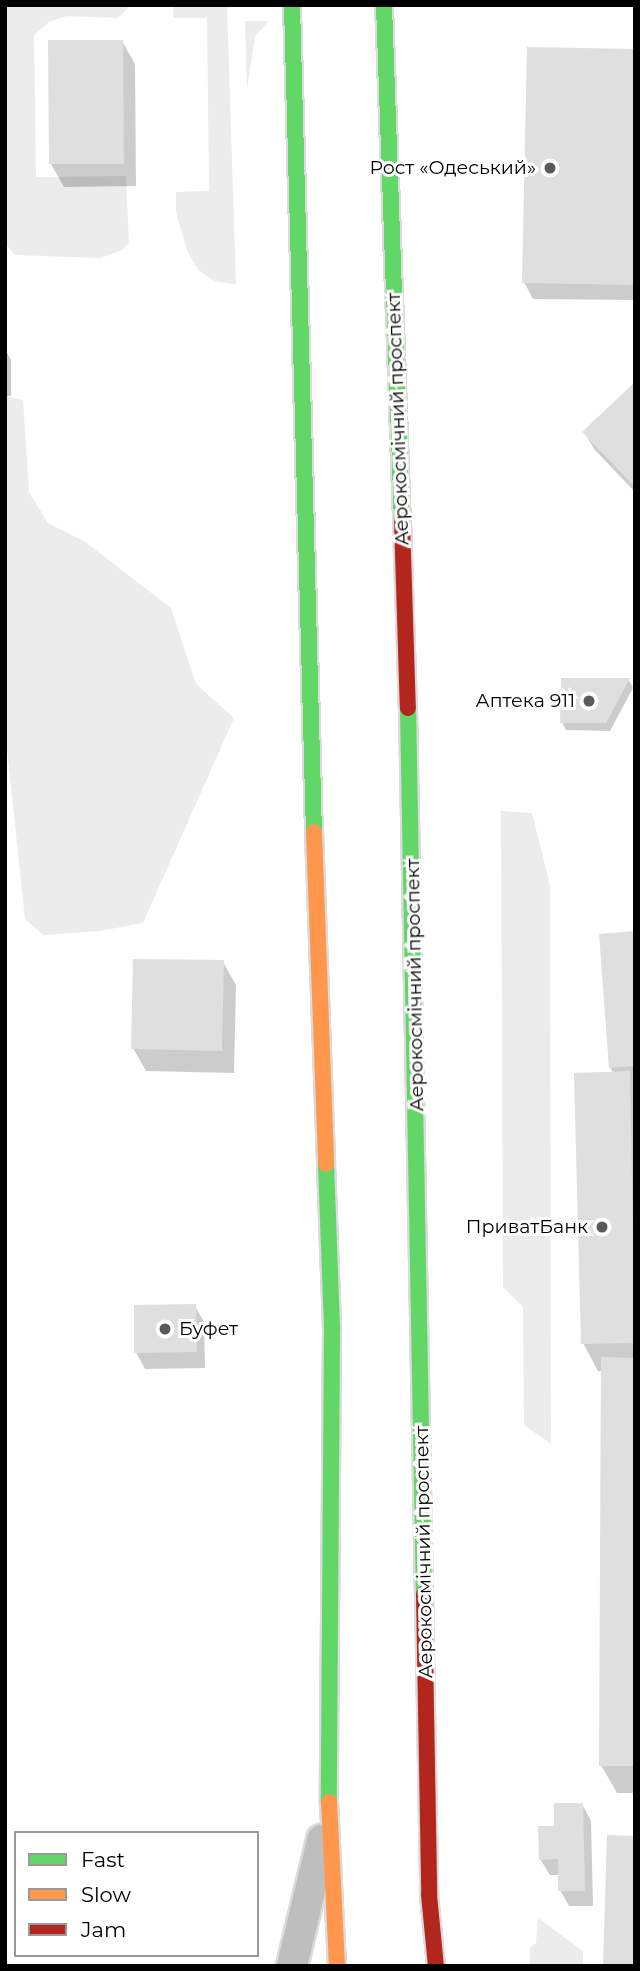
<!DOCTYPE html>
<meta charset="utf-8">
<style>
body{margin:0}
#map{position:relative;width:640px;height:1971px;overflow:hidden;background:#fff;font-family:Montserrat,sans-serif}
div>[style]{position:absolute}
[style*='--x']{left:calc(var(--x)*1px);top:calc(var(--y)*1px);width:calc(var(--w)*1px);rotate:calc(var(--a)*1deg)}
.green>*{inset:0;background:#ececec}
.shadow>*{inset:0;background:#0003}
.building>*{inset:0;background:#dfdfdf}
.roads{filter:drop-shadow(2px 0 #dbdbdb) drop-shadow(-2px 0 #dbdbdb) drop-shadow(0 2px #dbdbdb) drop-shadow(0 -2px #dbdbdb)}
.street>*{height:30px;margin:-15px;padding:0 15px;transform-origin:15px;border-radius:15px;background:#bebebe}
.fast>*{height:16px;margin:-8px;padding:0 8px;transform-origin:8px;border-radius:8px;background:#63d668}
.slow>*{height:16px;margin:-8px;padding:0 8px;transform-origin:8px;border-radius:8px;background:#ff974d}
.jam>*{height:16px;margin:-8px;padding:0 8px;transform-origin:8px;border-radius:8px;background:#b3261e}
.dots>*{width:19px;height:19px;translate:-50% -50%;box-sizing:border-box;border:4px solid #fff;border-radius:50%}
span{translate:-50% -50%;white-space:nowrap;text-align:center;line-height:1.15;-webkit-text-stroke:6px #fff;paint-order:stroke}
.poi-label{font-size:19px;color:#000}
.right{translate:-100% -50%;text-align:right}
.left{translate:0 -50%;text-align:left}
.street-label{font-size:19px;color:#000}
.frame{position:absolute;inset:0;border:7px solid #000;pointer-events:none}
.legend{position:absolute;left:14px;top:1831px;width:245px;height:126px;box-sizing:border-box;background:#fff;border:2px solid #999;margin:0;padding:9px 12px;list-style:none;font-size:21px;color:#000}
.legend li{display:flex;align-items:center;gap:14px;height:35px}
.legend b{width:35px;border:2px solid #999}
</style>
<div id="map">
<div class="green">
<i style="clip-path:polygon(5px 5px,131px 5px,118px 18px,67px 16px,49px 22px,34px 35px,36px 177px,126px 176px,129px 243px,122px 250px,101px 258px,15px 255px,5px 244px)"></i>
<i style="clip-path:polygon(174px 5px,227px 5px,236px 284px,214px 281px,198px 270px,187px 250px,176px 212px,176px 192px,209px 191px,207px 18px,173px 18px)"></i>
<i style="clip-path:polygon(245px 21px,269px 21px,255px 36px,247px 89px)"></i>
<i style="clip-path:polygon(5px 396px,23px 400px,29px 492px,48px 523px,84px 541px,171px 608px,196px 684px,234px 718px,143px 923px,100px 931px,43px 935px,25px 919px,5px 731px)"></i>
<i style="clip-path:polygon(501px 811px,532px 813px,550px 885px,551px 1444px,524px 1425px,523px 1307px,503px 1287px)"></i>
<i style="clip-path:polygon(538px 1918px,583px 1951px,583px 1966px,530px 1966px,530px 1948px,536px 1943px)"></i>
</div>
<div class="shadow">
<i style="clip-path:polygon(122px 41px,135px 64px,136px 186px,64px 187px,51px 164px)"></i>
<i style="clip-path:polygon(635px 51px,635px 300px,533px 299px,524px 282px)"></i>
<i style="clip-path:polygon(5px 349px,11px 360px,11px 396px,5px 396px)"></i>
<i style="clip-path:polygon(635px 385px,635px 492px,594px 449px,585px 433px)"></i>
<i style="clip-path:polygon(562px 680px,629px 680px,633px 688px,610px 731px,566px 730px,562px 722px)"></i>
<i style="clip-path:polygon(635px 933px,635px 1793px,617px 1793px,601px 1765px,603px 1371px,598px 1371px,583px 1343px,614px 1074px,610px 1067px)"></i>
<i style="clip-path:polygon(223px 962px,236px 985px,234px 1073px,146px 1071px,133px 1048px)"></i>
<i style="clip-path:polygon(195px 1306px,204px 1322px,205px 1368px,145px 1369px,136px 1352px)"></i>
<i style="clip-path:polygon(582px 1804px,591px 1821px,593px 1906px,569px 1906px,560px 1890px,560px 1875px,550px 1875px,540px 1859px,556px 1828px)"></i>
</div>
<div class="building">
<i style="clip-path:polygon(48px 40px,123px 40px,124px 164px,49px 164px)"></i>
<i style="clip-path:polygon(527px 47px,635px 49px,635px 285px,522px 283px)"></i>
<i style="clip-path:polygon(635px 382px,635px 487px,582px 432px)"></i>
<i style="clip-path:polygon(561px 678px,630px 678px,606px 723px,560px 723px)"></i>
<i style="clip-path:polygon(635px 931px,635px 1066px,609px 1068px,599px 934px)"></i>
<i style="clip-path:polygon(133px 959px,224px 960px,222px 1051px,131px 1049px)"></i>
<i style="clip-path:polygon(630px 1071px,635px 1343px,581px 1344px,574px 1073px)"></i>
<i style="clip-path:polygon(196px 1304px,197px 1352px,134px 1353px,134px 1305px)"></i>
<i style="clip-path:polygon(601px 1357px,635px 1358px,635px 1766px,599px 1766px)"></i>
<i style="clip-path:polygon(554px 1803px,583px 1803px,585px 1891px,558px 1891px,558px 1859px,539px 1860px,538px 1826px,554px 1826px)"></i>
<i style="clip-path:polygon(607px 1835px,635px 1836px,635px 1966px,603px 1966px)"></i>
</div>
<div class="roads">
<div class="street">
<i style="--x:292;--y:1966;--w:130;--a:-76.6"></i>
</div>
<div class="fast">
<i style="--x:292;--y:5;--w:827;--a:88.48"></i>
<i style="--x:384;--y:5;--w:517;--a:88.01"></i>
<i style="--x:408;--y:708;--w:886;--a:88.97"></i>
<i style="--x:326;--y:1164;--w:167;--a:87.9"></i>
<i style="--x:332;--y:1331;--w:471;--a:90.4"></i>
</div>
<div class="slow">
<i style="--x:314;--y:832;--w:332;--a:87.9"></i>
<i style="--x:329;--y:1802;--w:164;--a:87.2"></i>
</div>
<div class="jam">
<i style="--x:402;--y:522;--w:186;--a:88.2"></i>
<i style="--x:424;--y:1594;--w:301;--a:89"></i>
<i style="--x:429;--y:1895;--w:71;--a:84.4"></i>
</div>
</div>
<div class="dots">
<i style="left:550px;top:168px;background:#595959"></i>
<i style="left:589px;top:701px;background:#595959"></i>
<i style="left:602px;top:1227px;background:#595959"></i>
<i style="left:165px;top:1329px;background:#595959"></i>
</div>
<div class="poi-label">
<span class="right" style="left:536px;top:168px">Рост «Одеський»</span>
<span class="right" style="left:575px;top:701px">Аптека 911</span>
<span class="right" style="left:588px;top:1227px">ПриватБанк</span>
<span class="left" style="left:179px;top:1329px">Буфет</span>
</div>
<div class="street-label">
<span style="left:398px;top:419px;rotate:-92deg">Аерокосмічний проспект</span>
<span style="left:415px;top:985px;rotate:-91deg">Аерокосмічний проспект</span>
<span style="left:424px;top:1552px;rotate:-91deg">Аерокосмічний проспект</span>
</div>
<div class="frame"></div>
<ul class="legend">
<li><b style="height:9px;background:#63d668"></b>Fast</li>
<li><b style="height:9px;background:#ff974d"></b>Slow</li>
<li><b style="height:9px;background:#b3261e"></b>Jam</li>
</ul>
</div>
